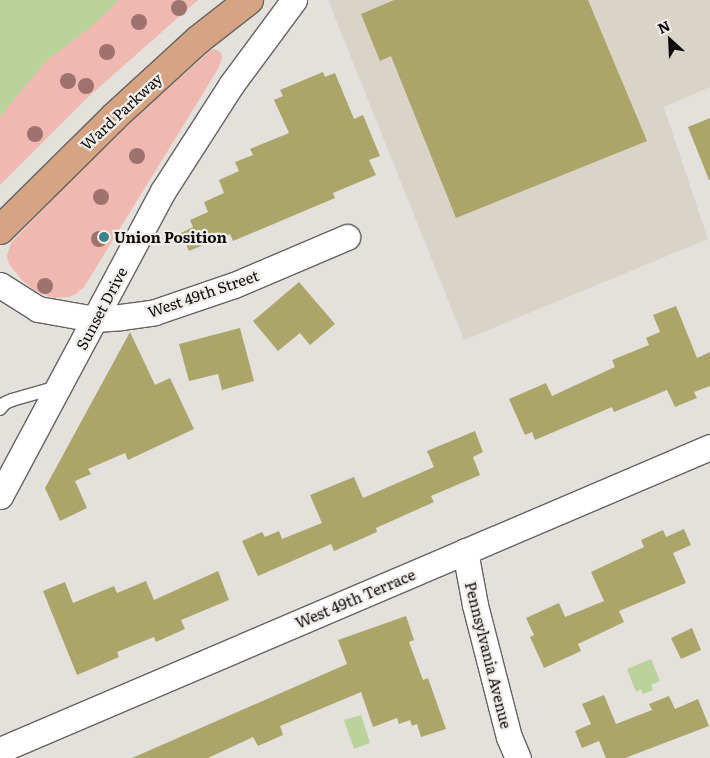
<!DOCTYPE html>
<style>
body{margin:0}
#map{position:relative;width:710px;height:758px;overflow:hidden;background:#e4e1dc;font-family:Literata,serif}
div>[style]{position:absolute}
[style*='--x']{left:calc(var(--x)*1px);top:calc(var(--y)*1px);width:calc(var(--w)*1px);rotate:calc(var(--a)*1deg)}
.built>*{inset:0;background:#dad3c8}
.green>*{inset:0;background:#efb8b0}
.water>*{inset:0;background:#bad39b}
.building>*{inset:0;background:#aca569}
.roads{filter:drop-shadow(1px 0 #666360) drop-shadow(-1px 0 #666360) drop-shadow(0 1px #666360) drop-shadow(0 -1px #666360)}
.service>*{height:12px;margin:-6px;padding:0 6px;transform-origin:6px;border-radius:6px;background:#fff}
.minor>*{height:25px;margin:-12.5px;padding:0 12.5px;transform-origin:12.5px;border-radius:12.5px;background:#fff}
.trunk>*{height:28px;margin:-14px;padding:0 14px;transform-origin:14px;border-radius:14px;background:#d6a483}
.trees>*{width:16px;height:16px;margin:-8px;border-radius:50%;background:#9e726e}
.dots>*{width:14px;height:14px;translate:-50% -50%;box-sizing:border-box;border:2px solid #f1eeea;border-radius:50%}
span{translate:-50% -50%;white-space:nowrap;text-align:center;line-height:1.15;-webkit-text-stroke:4.5px #f1eeea;paint-order:stroke}
.street-label{font-size:15px;color:#0d0c0b}
.poi-label{font-size:15px;color:#0d0c0b;font-weight:700}
.left{translate:0 -50%;text-align:left}
.north{position:absolute;left:645px;top:15px;width:50px;height:50px;-webkit-text-stroke:4px #f1eeea;paint-order:stroke;rotate:335deg;font-size:14px;font-weight:700;line-height:20px;text-align:center;color:#0d0c0b}
.north::after{content:'';display:block;margin:auto;width:18px;height:22px;background:#0d0c0b;clip-path:polygon(50% 0,100% 100%,50% 72%,0 100%)}
</style>
<div id="map">
<div class="built">
<i style="clip-path:polygon(328px 0,710px 0,710px 87px,664px 107px,708px 239px,464px 340px)"></i>
</div>
<div class="green">
<i style="clip-path:polygon(0 0,198px 0,87px 98px,0 185px)"></i>
<i style="clip-path:polygon(215px 49px,221px 53px,222px 58px,218px 69px,84px 287px,76px 294px,69px 297px,53px 298px,34px 290px,22px 280px,9px 264px,7px 256px,11px 243px,111px 139px,211px 50px)"></i>
</div>
<div class="water">
<i style="clip-path:polygon(0 0,119px 0,91px 27px,46px 61px,0 117px)"></i>
<i style="clip-path:polygon(651px 659px,660px 681px,651px 685px,653px 690px,643px 694px,641px 689px,636px 692px,627px 669px)"></i>
<i style="clip-path:polygon(361px 715px,370px 743px,354px 749px,344px 720px)"></i>
</div>
<div class="building">
<i style="clip-path:polygon(394px 0,588px 0,647px 141px,456px 218px,391px 56px,380px 61px,361px 14px)"></i>
<i style="clip-path:polygon(323px 72px,325px 77px,335px 73px,354px 119px,363px 115px,380px 156px,369px 160px,376px 175px,333px 193px,335px 198px,233px 241px,230px 234px,189px 251px,181px 233px,193px 227px,190px 220px,208px 212px,204px 202px,224px 193px,219px 180px,239px 171px,235px 162px,253px 155px,250px 149px,289px 133px,274px 100px,283px 96px,280px 90px)"></i>
<i style="clip-path:polygon(710px 118px,710px 180px,709px 180px,688px 127px)"></i>
<i style="clip-path:polygon(299px 282px,335px 324px,310px 345px,300px 333px,278px 351px,253px 321px)"></i>
<i style="clip-path:polygon(676px 306px,697px 358px,710px 352px,710px 386px,694px 392px,697px 398px,675px 407px,667px 390px,614px 412px,612px 407px,535px 440px,532px 432px,525px 435px,509px 399px,546px 383px,552px 396px,615px 367px,612px 360px,649px 345px,646px 338px,660px 332px,653px 315px)"></i>
<i style="clip-path:polygon(240px 328px,254px 381px,222px 390px,218px 374px,189px 381px,179px 344px)"></i>
<i style="clip-path:polygon(130px 332px,155px 385px,170px 378px,194px 429px,128px 460px,125px 453px,88px 469px,91px 474px,75px 481px,87px 508px,60px 521px,45px 488px)"></i>
<i style="clip-path:polygon(475px 431px,483px 452px,473px 457px,480px 475px,431px 496px,434px 502px,376px 528px,377px 532px,334px 551px,331px 544px,258px 576px,242px 541px,262px 532px,265px 537px,279px 531px,282px 539px,322px 523px,310px 495px,354px 477px,363px 498px,434px 467px,427px 451px)"></i>
<i style="clip-path:polygon(684px 529px,691px 545px,673px 553px,686px 583px,619px 611px,624px 622px,578px 644px,581px 651px,544px 668px,530px 637px,534px 635px,526px 618px,559px 603px,565px 617px,604px 601px,591px 572px,644px 547px,641px 540px,663px 530px,666px 537px)"></i>
<i style="clip-path:polygon(218px 571px,229px 600px,181px 620px,185px 629px,156px 642px,154px 637px,117px 652px,119px 657px,77px 675px,43px 591px,65px 582px,73px 603px,114px 586px,117px 593px,146px 581px,154px 600px)"></i>
<i style="clip-path:polygon(406px 616px,414px 640px,409px 642px,423px 680px,428px 678px,446px 729px,421px 737px,417px 724px,412px 726px,410px 720px,399px 724px,397px 718px,373px 727px,361px 692px,280px 726px,283px 735px,258px 746px,253px 737px,208px 758px,132px 758px,347px 664px,338px 640px)"></i>
<i style="clip-path:polygon(692px 628px,701px 650px,681px 659px,671px 638px)"></i>
<i style="clip-path:polygon(604px 695px,616px 724px,652px 710px,649px 704px,669px 696px,675px 709px,698px 699px,709px 726px,625px 758px,606px 758px,599px 741px,582px 748px,575px 731px,591px 724px,582px 704px)"></i>
</div>
<div class="roads">
<div class="service">
<i style="--x:0;--y:409;--w:8;--a:-50"></i>
<i style="--x:5;--y:403;--w:8;--a:-23"></i>
<i style="--x:12;--y:400;--w:47;--a:-16.1"></i>
</div>
<div class="minor">
<i style="--x:0;--y:285;--w:45;--a:32.3"></i>
<i style="--x:38;--y:309;--w:58;--a:10"></i>
<i style="--x:95;--y:319;--w:26;--a:-4"></i>
<i style="--x:121;--y:317;--w:34;--a:-8"></i>
<i style="--x:155;--y:312;--w:83;--a:-18.9"></i>
<i style="--x:234;--y:285;--w:123;--a:-23"></i>
<i style="--x:0;--y:496;--w:346;--a:-61.9"></i>
<i style="--x:163;--y:191;--w:126;--a:-57.3"></i>
<i style="--x:231;--y:85;--w:106;--a:-53.5"></i>
<i style="--x:465;--y:551;--w:55;--a:79.5"></i>
<i style="--x:475;--y:605;--w:136;--a:75.6"></i>
<i style="--x:509;--y:737;--w:23;--a:67"></i>
<i style="--x:0;--y:750;--w:772;--a:-23.11"></i>
</div>
<div class="trunk">
<i style="--x:0;--y:230;--w:161;--a:-44.7"></i>
<i style="--x:114;--y:117;--w:114;--a:-42.5"></i>
<i style="--x:198;--y:40;--w:65;--a:-38.1"></i>
</div>
</div>
<div class="trees">
<i style="left:179px;top:8px"></i>
<i style="left:139px;top:22px"></i>
<i style="left:107px;top:52px"></i>
<i style="left:68px;top:81px"></i>
<i style="left:86px;top:86px"></i>
<i style="left:35px;top:134px"></i>
<i style="left:137px;top:156px"></i>
<i style="left:101px;top:197px"></i>
<i style="left:99px;top:239px"></i>
<i style="left:45px;top:286px"></i>
</div>
<div class="dots">
<i style="left:104px;top:237px;background:#3b8388"></i>
</div>
<div class="street-label">
<span style="left:121px;top:111px;rotate:-43deg">Ward Parkway</span>
<span style="left:203px;top:293px;rotate:-19deg">West 49th Street</span>
<span style="left:101px;top:308px;rotate:-62deg">Sunset Drive</span>
<span style="left:355px;top:598px;rotate:-23deg">West 49th Terrace</span>
<span style="left:489px;top:655px;rotate:76deg">Pennsylvania Avenue</span>
</div>
<div class="poi-label">
<span class="left" style="left:114px;top:237px">Union Position</span>
</div>
<div class="north">N</div>
</div>
